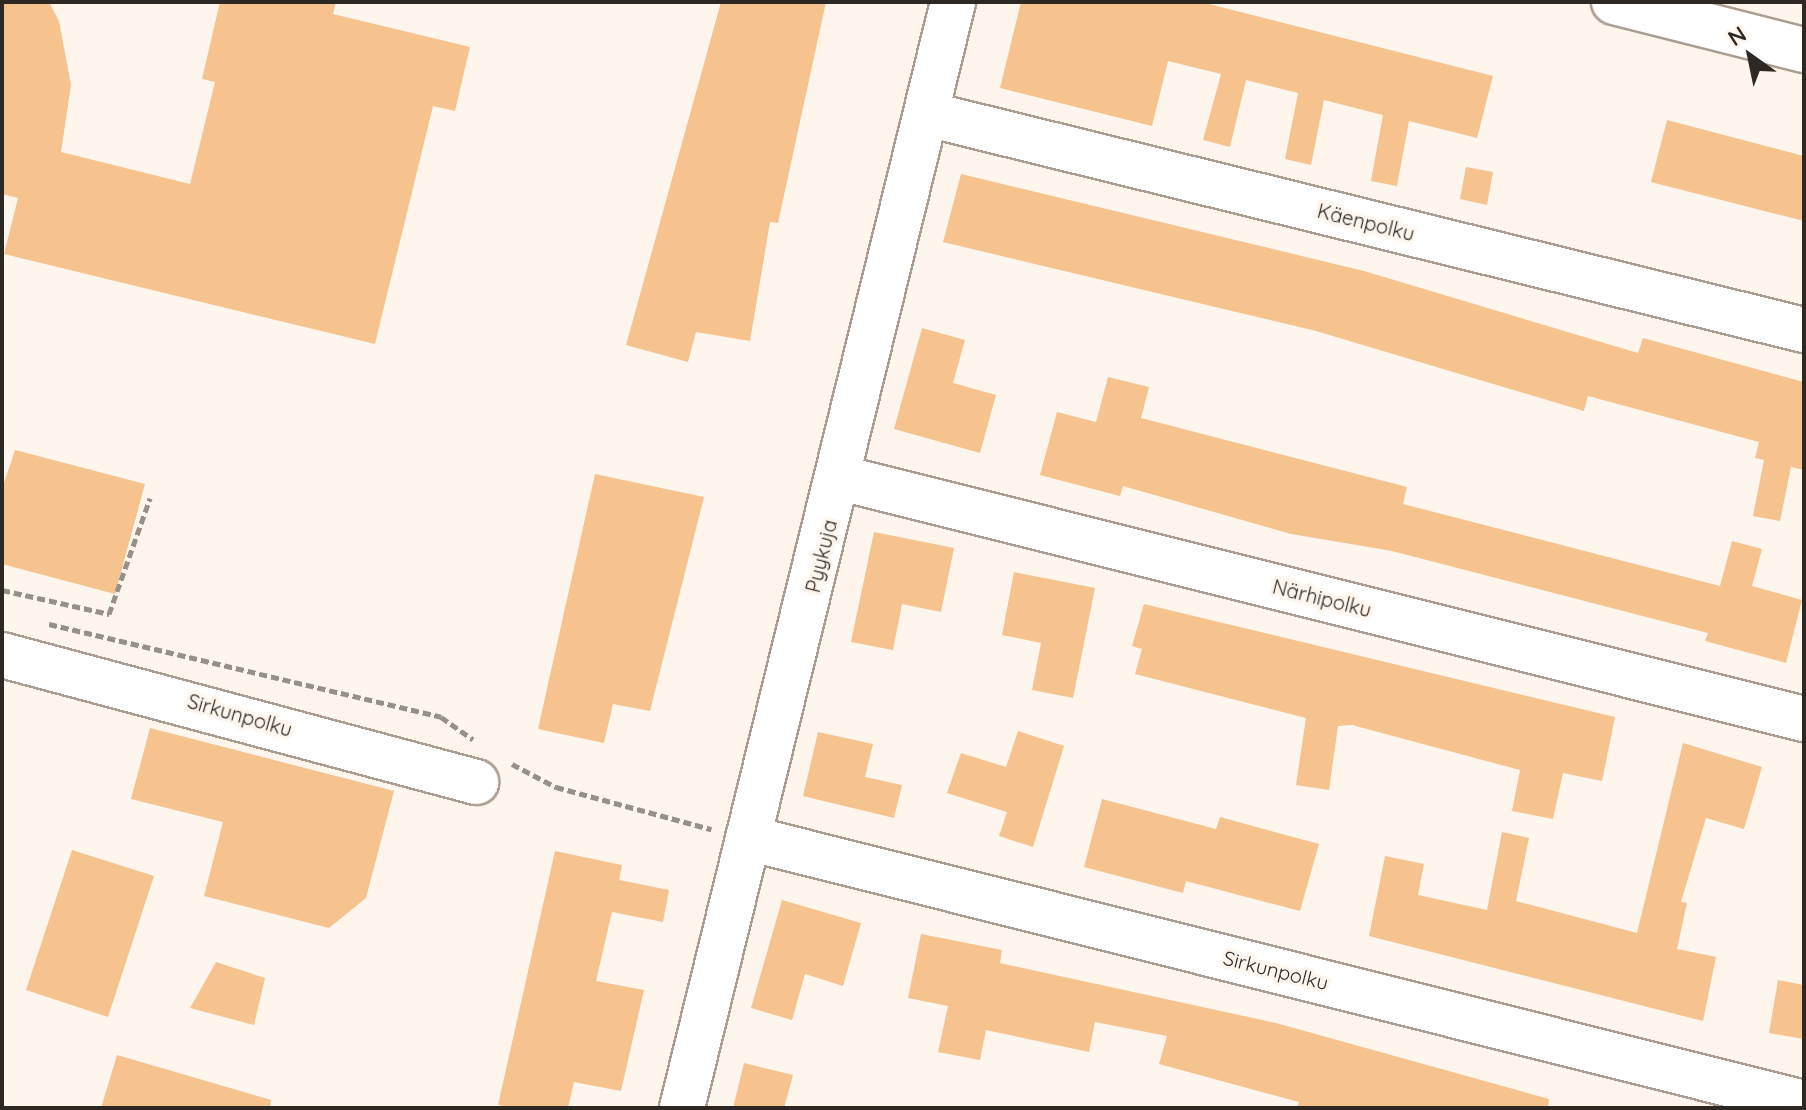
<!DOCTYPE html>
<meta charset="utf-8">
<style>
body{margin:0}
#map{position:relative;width:1806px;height:1110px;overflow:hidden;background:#fef5ed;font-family:Quicksand,sans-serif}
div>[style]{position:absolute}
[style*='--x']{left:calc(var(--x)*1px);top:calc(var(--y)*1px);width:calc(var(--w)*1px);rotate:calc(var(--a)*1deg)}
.building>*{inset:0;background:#f6c28e}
.path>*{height:5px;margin-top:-2.5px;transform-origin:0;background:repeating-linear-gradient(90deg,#97908a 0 8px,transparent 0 12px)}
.roads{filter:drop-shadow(2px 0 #ab9d91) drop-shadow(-2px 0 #ab9d91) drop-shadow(0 2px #ab9d91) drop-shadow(0 -2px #ab9d91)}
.minor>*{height:44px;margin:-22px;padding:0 22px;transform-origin:22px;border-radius:22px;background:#fff}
span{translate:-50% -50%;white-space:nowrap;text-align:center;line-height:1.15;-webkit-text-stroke:7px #fef5ed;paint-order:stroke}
.street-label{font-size:20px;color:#2d2823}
.frame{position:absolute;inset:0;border:4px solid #2d2823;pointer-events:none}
.north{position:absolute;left:1710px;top:16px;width:80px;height:80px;-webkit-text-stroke:6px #fef5ed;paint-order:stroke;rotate:327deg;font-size:22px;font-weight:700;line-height:32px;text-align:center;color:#2d2823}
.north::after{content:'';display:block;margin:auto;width:28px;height:36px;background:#2d2823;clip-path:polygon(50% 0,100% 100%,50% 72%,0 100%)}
</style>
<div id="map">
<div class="building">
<i style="clip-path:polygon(2px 2px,49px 2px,59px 21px,71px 85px,61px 152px,190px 184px,215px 82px,202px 79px,220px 2px,336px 2px,333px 14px,470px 47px,455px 111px,433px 106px,375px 344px,4px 254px,18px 198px,2px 194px)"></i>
<i style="clip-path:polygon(721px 2px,826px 2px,778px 223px,770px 222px,750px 341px,696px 332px,688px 362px,626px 345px)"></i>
<i style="clip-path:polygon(1021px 2px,1201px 2px,1493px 76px,1477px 138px,1409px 121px,1397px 186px,1371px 181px,1383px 115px,1324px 100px,1311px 165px,1285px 159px,1298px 93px,1246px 80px,1230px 147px,1203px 140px,1221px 74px,1168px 61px,1152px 126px,1000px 88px)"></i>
<i style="clip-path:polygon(1667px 120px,1804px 156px,1804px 221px,1651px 182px)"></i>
<i style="clip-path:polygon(1466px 167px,1493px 172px,1487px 205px,1460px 199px)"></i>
<i style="clip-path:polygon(961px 174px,1364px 271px,1638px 353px,1643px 338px,1804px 382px,1804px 470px,1791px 467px,1780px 521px,1753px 516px,1764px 460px,1755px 458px,1759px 442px,1588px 396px,1584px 411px,1316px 331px,943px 242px)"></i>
<i style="clip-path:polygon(922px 328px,965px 340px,953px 383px,996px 395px,980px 453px,894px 429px)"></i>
<i style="clip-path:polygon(1108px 377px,1149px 387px,1141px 418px,1407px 487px,1403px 504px,1720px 586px,1732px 541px,1762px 549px,1752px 586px,1802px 600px,1786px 663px,1705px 641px,1708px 633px,1392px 551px,1291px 534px,1123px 486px,1120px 496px,1040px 475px,1057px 412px,1096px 422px)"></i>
<i style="clip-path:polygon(15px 450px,145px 484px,115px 594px,2px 564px,2px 489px)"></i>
<i style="clip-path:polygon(595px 474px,704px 497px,650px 711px,613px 704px,604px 743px,538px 729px)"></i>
<i style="clip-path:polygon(874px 532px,954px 548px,941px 612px,902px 604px,893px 650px,851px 642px)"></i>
<i style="clip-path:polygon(1014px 572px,1095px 588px,1073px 698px,1032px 690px,1041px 643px,1002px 635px)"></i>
<i style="clip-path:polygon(1144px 604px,1615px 717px,1602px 781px,1563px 773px,1553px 819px,1512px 811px,1520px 770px,1352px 725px,1338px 726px,1329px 790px,1296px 785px,1306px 718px,1135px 674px,1142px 649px,1132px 646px)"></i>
<i style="clip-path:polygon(150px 728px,394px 791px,366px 898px,329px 928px,204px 896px,223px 822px,131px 799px)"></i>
<i style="clip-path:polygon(1018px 731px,1064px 746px,1033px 847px,999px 836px,1007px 812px,947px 793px,961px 753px,1006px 767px)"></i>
<i style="clip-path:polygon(818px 732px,873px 744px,865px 777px,902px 785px,894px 818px,803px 796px)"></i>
<i style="clip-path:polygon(1683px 743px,1762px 767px,1744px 829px,1706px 818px,1681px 902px,1687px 903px,1677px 949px,1716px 957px,1703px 1021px,1369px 936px,1385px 856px,1424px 864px,1418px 895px,1487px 910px,1502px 832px,1529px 838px,1516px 901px,1637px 933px)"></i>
<i style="clip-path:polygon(1102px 799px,1216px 829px,1220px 817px,1319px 844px,1300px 911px,1186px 881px,1183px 893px,1084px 867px)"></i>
<i style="clip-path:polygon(72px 850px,154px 876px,108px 1017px,26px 990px)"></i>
<i style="clip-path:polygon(555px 851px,622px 865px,619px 880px,669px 890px,663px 922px,612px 912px,596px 981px,644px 990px,621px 1091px,574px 1082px,568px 1108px,512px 1108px,498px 1105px)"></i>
<i style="clip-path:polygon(782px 900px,861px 923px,843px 986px,805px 974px,792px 1020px,751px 1008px)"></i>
<i style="clip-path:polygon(921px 934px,1002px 950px,1000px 963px,1276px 1023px,1549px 1099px,1548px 1108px,1297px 1108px,1299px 1102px,1159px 1064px,1167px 1036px,1095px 1022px,1089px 1052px,986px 1030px,980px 1060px,938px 1052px,948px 1006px,908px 998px)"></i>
<i style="clip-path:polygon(216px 962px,265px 978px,254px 1025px,190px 1008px)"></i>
<i style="clip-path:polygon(1778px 980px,1804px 985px,1804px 1039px,1769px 1033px)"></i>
<i style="clip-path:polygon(117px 1055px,271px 1100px,270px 1108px,101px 1108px)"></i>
<i style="clip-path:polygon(744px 1063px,793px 1075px,784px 1108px,733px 1108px)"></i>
</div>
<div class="path">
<i style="--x:2;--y:590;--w:110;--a:12.6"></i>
<i style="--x:109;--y:614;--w:123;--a:-70.5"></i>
<i style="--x:49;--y:624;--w:403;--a:13.3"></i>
<i style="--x:441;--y:717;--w:39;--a:35"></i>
<i style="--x:512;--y:764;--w:50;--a:27.6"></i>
<i style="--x:556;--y:787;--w:161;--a:15.2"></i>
</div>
<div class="roads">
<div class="minor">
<i style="--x:1614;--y:2;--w:196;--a:14.2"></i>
<i style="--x:927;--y:114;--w:903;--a:13.84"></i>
<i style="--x:841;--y:478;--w:993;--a:14.05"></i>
<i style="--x:2;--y:655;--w:491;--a:15"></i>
<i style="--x:748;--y:838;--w:1089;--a:14.09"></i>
<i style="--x:682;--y:1108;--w:1139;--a:-76.23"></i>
</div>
</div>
<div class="street-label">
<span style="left:1366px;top:222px;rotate:14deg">Käenpolku</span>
<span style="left:821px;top:556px;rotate:-76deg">Pyykuja</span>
<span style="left:1322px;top:598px;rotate:14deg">Närhipolku</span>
<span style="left:240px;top:715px;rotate:16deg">Sirkunpolku</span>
<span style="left:1276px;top:970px;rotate:14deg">Sirkunpolku</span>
</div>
<div class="frame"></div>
<div class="north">N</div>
</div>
